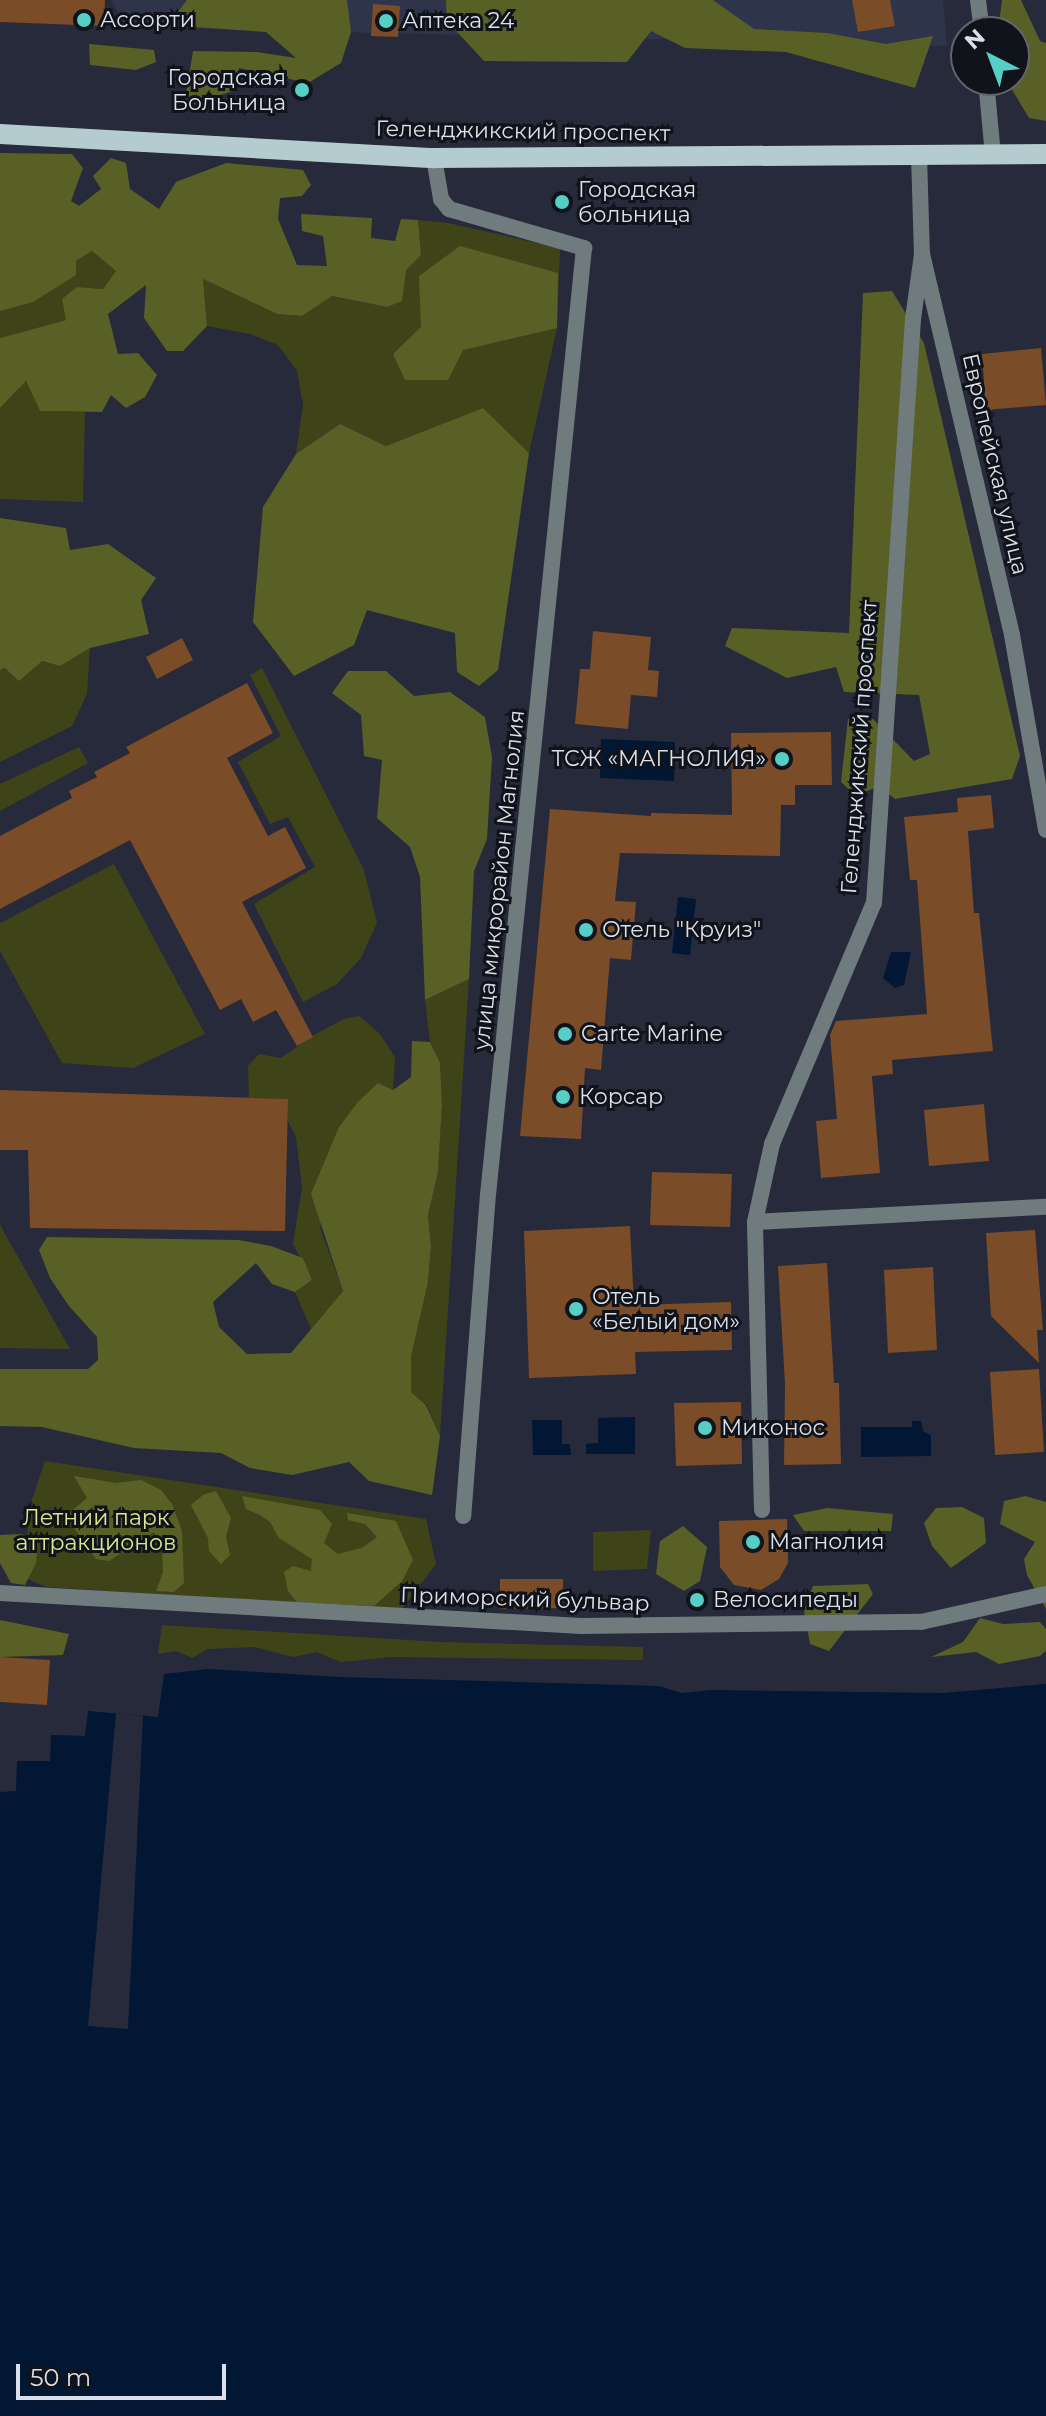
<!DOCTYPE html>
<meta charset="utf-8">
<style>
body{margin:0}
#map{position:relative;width:1046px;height:2416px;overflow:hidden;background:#262a3b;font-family:Montserrat,sans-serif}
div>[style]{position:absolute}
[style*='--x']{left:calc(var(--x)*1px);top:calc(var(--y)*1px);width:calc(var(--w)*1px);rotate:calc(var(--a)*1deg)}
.built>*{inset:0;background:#2e3449}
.green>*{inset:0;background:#3f4418}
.forest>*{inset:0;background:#596026}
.water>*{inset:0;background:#011734}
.pier>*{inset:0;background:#262a3b}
.building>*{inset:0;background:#7a4c27}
.street>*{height:16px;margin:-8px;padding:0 8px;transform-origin:8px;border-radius:8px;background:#707b7d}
.primary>*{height:20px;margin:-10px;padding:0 10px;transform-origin:10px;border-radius:10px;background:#b4ccd0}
.dots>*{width:22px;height:22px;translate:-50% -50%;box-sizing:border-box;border:4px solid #11131b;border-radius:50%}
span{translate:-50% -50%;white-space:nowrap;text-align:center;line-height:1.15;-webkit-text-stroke:6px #11131b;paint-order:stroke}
.poi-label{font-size:22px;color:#dbdfea}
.left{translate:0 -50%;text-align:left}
.right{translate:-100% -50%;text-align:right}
.street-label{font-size:22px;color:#dbdfea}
.park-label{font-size:22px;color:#dae78f}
.north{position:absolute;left:950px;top:16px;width:80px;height:80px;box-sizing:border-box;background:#11131b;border:2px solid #62656e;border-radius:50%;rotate:318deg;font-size:22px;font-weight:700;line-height:32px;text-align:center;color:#dbdfea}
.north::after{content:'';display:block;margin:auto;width:28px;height:36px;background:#55cec5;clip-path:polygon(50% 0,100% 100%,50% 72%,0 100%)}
.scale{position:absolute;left:16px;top:2364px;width:210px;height:36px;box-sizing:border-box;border:4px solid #dbdfea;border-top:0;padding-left:10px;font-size:24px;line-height:28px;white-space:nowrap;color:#dbdfea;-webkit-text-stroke:6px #11131b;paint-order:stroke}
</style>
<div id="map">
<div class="built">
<i style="clip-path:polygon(111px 0,943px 0,947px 46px,126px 27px)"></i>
</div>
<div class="green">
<i style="clip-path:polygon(418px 220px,448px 223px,560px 248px,557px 328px,529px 453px,483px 408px,386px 446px,340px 424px,296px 454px,303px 405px,297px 371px,278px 345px,250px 334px,207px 326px,203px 279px,277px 314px,302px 316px,331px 296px,387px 307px,406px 270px,421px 255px)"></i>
<i style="clip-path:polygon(92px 251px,116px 271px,103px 289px,77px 287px,66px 320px,0 338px,0 311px,76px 275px,76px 261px)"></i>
<i style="clip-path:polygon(26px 381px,40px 411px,85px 412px,83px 502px,0 499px,0 408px)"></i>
<i style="clip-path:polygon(90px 648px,87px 694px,72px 726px,0 762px,0 670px,42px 661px,60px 666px)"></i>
<i style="clip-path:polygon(262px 668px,364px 870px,377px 923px,361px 958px,337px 984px,303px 1002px,254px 904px,315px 867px,288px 817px,270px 824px,238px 762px,281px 736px,250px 675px)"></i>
<i style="clip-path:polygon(79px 747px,88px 763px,0 811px,0 784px)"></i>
<i style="clip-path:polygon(114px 864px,205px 1034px,133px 1068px,62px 1063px,0 951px,0 923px)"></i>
<i style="clip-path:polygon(469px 979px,440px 1436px,427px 1405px,411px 1392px,411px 1357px,428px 1282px,431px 1246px,428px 1215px,438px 1172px,442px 1105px,440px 1064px,430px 1042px,425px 1000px)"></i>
<i style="clip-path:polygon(359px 1016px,379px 1033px,395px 1057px,393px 1090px,378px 1083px,339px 1127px,320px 1228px,343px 1291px,311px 1329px,295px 1292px,312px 1280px,293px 1244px,302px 1188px,296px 1137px,287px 1119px,288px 1099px,249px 1098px,248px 1066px,259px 1054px,281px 1058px,314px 1035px,344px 1019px)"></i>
<i style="clip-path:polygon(0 1224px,5px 1234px,70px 1349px,0 1348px)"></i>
<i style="clip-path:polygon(45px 1461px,426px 1519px,436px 1564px,402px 1609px,47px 1587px,25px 1578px,29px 1508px)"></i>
<i style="clip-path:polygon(651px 1530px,647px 1569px,593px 1571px,593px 1532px)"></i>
<i style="clip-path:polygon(162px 1625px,441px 1642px,643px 1647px,643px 1660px,391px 1657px,341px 1662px,316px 1652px,293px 1657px,255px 1647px,208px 1649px,192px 1658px,176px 1651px,158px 1654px)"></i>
</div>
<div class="forest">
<i style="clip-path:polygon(187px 0,347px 0,351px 32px,341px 63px,308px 83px,239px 68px,233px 91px,184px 107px,193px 51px,257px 52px,296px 58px,266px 32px,180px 26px,177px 13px)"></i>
<i style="clip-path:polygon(446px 0,713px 0,754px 29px,827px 33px,886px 44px,933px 36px,915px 88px,786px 52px,685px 48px,651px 31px,627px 62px,484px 61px,447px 21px)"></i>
<i style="clip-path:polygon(1002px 0,1021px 0,1040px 41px,1046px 43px,1046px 121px,1029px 118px,1011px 88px,1014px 68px,1025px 54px,1014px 50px,1014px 32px,998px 32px)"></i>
<i style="clip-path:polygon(89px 44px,154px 50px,156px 62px,136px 70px,90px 65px)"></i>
<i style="clip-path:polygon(0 153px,72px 154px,83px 168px,71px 201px,79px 206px,101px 189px,93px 176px,111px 158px,126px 163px,130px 189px,159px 209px,176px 182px,226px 163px,303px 170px,311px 185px,302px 196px,280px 198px,278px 219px,297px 265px,327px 266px,323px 236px,302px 231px,301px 214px,372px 218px,371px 238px,395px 241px,401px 219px,418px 220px,421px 255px,406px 270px,402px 301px,387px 307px,332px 296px,302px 316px,277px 314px,203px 279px,207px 326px,183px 351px,167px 351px,144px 318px,146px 285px,108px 314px,118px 354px,138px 353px,157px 375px,145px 397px,126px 408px,111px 395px,102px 412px,40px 411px,26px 381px,0 408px,0 338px,66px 320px,62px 299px,77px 287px,103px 289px,116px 271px,92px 251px,76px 261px,76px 275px,33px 302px,0 311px)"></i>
<i style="clip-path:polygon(460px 246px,558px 273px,557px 328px,463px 350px,448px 380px,405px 380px,393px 354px,421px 327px,419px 276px)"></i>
<i style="clip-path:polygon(892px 291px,924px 343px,1020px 756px,1012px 779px,895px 799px,879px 786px,856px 796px,841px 782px,848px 719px,873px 719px,914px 761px,930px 754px,919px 695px,844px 692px,836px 667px,787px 678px,725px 646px,732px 628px,849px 633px,863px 293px)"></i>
<i style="clip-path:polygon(483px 408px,529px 453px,498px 670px,479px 686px,457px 672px,455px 633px,367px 610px,354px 645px,294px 676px,253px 622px,263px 507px,296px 454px,340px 424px,386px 446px)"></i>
<i style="clip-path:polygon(0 518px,66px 528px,70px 550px,108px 544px,156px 578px,141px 600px,149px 634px,90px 648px,60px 666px,42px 661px,19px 681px,5px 668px,0 670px)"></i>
<i style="clip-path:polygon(348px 671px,386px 671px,414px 696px,450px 692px,485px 717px,492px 757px,487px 839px,474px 871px,469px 979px,425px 1000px,420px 877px,410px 847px,377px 818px,382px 760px,364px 756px,361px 715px,332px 693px)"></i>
<i style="clip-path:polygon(412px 1041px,430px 1042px,440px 1063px,442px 1105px,438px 1172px,428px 1215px,431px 1246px,428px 1282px,411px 1357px,411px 1392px,426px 1405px,440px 1436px,432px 1495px,369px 1481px,349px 1462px,292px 1475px,250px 1468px,221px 1453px,134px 1448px,42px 1427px,0 1426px,0 1369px,88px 1369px,98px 1360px,97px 1337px,69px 1306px,50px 1278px,39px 1250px,47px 1237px,239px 1240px,271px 1246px,303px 1258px,312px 1280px,295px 1292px,272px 1284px,256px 1263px,213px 1302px,219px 1327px,247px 1354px,291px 1353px,343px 1291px,311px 1194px,339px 1127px,358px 1102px,378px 1083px,393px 1090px,411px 1077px)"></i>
<i style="clip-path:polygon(74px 1476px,116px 1483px,141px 1480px,161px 1490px,172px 1504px,182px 1531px,184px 1583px,174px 1592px,156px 1591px,163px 1572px,162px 1549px,154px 1532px,109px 1561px,96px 1559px,72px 1525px,70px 1512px,87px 1498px)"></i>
<i style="clip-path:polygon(216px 1491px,231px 1518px,226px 1537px,230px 1555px,221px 1564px,209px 1551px,208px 1538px,191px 1505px,203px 1495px)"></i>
<i style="clip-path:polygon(242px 1496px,320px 1510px,332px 1524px,324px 1543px,338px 1554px,362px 1548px,377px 1537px,365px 1524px,348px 1520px,347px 1513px,396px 1521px,413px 1560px,402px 1581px,374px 1606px,297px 1602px,288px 1591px,284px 1572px,293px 1566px,311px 1571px,312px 1559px,279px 1538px,270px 1522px,260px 1515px,246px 1509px)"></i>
<i style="clip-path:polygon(1025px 1496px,1046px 1502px,1046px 1609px,1027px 1575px,1024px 1559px,1035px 1542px,1000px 1524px,1004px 1501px)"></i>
<i style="clip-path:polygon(962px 1507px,984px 1518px,986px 1543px,951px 1568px,932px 1546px,924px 1523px,936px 1508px)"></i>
<i style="clip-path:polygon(827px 1508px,893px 1514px,891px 1531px,804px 1531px,793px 1515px)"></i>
<i style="clip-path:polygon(683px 1526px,707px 1547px,700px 1581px,684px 1591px,656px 1574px,660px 1541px)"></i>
<i style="clip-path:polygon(22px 1534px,38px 1543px,36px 1563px,25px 1585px,11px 1583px,0 1563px,0 1535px)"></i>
<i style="clip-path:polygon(868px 1584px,873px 1594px,829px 1651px,810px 1644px,804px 1612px,813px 1586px)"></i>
<i style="clip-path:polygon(980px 1618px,1003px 1624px,1040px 1622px,1046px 1629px,1046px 1651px,1040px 1656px,999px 1664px,976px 1652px,931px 1657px,963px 1642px)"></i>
<i style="clip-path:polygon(0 1620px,69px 1634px,63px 1655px,0 1657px)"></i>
</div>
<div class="water">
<i style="clip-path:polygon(601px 739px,675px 742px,674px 781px,600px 778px)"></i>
<i style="clip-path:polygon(678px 897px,696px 899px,690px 955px,672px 953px)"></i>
<i style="clip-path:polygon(891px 952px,911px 952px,904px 985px,895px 988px,883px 978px)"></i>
<i style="clip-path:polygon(635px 1417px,635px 1454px,586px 1454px,586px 1444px,598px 1443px,598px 1418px)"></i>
<i style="clip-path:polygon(532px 1420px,562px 1420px,562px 1444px,570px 1444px,571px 1455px,533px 1455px)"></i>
<i style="clip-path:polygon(912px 1421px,921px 1421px,923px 1431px,931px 1435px,931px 1456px,861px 1457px,861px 1427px,912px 1427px)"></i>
<i style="clip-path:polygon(209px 1669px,339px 1677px,659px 1686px,681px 1693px,711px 1690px,943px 1693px,1046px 1684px,1046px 2416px,0 2416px,0 1792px,16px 1791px,17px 1761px,50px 1761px,51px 1735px,85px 1736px,88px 1711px,158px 1717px,164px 1674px)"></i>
</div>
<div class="pier">
<i style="clip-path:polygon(116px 1713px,143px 1716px,128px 2029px,88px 2026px)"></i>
</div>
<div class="building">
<i style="clip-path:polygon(0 0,105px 0,104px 26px,0 22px)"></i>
<i style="clip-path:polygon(852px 0,890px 0,895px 26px,858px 32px)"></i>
<i style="clip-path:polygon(373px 4px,400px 6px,398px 37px,371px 36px)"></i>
<i style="clip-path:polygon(1041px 348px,1046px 405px,986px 410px,982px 354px)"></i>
<i style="clip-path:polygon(593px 631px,651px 637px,648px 670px,659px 671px,657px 697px,631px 695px,628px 729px,575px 724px,580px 669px,590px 669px)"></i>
<i style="clip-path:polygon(182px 638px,193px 660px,157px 679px,146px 657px)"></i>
<i style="clip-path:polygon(247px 683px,273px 733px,227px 758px,268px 836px,285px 827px,306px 868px,242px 902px,313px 1037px,297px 1046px,276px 1010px,253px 1022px,241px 999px,220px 1010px,130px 840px,0 909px,0 836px,72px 798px,69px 791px,97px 777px,94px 772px,130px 753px,126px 747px)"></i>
<i style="clip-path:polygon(831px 732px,832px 785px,795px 785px,795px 805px,781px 805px,780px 856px,620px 853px,615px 901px,636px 902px,631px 960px,610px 958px,601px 1070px,585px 1068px,581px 1139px,520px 1136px,550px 809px,651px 816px,651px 813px,732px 815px,731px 733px)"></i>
<i style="clip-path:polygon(991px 795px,994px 828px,968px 831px,974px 913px,979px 913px,993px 1051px,892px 1060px,893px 1074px,872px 1076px,880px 1173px,821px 1178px,816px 1121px,837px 1119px,830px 1035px,836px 1021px,927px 1014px,917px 880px,910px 880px,904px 817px,958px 812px,957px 798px)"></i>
<i style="clip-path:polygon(0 1090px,288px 1099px,285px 1231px,30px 1228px,28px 1150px,0 1150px)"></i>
<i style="clip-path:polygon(984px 1104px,989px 1161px,929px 1166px,924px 1110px)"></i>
<i style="clip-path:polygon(652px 1172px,732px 1174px,730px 1227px,650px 1225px)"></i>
<i style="clip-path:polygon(630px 1226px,634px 1305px,731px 1302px,732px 1350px,635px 1352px,636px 1374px,529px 1378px,524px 1231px)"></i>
<i style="clip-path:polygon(1035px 1230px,1043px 1330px,1037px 1330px,1039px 1363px,991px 1316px,986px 1233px)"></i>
<i style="clip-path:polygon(827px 1263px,834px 1383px,839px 1383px,841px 1464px,784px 1465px,785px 1384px,778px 1266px)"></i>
<i style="clip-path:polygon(933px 1267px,937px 1350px,888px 1353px,884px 1270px)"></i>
<i style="clip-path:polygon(1039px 1369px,1044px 1452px,995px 1455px,990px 1372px)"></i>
<i style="clip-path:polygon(741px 1402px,742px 1464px,676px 1466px,674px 1403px)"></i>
<i style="clip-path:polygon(787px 1519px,788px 1563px,779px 1579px,761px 1590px,734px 1585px,720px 1567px,719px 1521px)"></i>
<i style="clip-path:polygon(500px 1579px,563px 1579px,563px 1608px,500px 1609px)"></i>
<i style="clip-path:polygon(0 1657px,50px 1660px,47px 1705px,0 1702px)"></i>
</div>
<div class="street">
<i style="--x:978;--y:0;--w:32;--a:83"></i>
<i style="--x:986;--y:80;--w:75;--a:84.7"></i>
<i style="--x:919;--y:155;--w:99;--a:88.3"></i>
<i style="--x:922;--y:254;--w:391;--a:76.7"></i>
<i style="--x:1012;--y:635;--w:198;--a:80.1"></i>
<i style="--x:434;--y:158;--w:42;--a:80.3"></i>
<i style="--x:441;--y:199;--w:13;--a:51"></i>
<i style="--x:449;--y:209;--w:141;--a:16.1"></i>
<i style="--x:584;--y:248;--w:951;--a:95.79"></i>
<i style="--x:488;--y:1194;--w:323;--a:94.4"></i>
<i style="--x:755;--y:1222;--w:291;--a:-3"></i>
<i style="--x:762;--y:1510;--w:288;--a:-91.4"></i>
<i style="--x:755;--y:1222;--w:80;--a:-77.7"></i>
<i style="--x:772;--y:1144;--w:262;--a:-67.1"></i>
<i style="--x:874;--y:903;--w:585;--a:-86.18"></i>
<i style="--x:913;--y:319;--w:66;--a:-82.1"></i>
<i style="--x:0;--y:1593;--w:582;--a:3.25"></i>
<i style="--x:581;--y:1626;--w:340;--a:-0.7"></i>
<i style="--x:921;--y:1622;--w:128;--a:-12.6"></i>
</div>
<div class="primary">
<i style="--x:0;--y:134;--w:435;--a:3.2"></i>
<i style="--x:434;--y:158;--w:612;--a:-0.37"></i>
</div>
<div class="dots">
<i style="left:84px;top:20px;background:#55cec5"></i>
<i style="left:386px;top:21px;background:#55cec5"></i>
<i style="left:302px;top:90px;background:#55cec5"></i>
<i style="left:562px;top:202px;background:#55cec5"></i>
<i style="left:782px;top:759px;background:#55cec5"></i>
<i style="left:586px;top:930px;background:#55cec5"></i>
<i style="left:565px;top:1034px;background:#55cec5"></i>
<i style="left:563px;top:1097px;background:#55cec5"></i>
<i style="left:576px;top:1309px;background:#55cec5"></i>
<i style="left:705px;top:1428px;background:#55cec5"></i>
<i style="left:753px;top:1542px;background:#55cec5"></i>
<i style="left:697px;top:1600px;background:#55cec5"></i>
</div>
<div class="poi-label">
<span class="left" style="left:100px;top:20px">Ассорти</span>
<span class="left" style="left:402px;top:21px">Аптека 24</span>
<span class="right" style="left:286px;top:90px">Городская<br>Больница</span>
<span class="left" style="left:578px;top:202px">Городская<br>больница</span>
<span class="right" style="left:766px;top:759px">ТСЖ «МАГНОЛИЯ»</span>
<span class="left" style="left:602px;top:930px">Отель "Круиз"</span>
<span class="left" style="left:581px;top:1034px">Carte Marine</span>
<span class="left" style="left:579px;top:1097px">Корсар</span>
<span class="left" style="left:592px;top:1309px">Отель<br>«Белый дом»</span>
<span class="left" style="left:721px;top:1428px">Миконос</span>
<span class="left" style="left:769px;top:1542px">Магнолия</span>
<span class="left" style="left:713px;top:1600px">Велосипеды</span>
</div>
<div class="street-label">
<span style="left:523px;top:131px;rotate:1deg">Геленджикский проспект</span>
<span style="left:995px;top:464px;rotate:77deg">Европейская улица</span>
<span style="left:859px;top:747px;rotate:-86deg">Геленджикский проспект</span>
<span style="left:499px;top:880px;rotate:-84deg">улица микрорайон Магнолия</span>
<span style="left:525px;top:1599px;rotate:2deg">Приморский бульвар</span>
</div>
<div class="park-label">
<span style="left:96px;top:1530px">Летний парк<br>аттракционов</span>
</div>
<div class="north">N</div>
<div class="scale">50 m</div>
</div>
